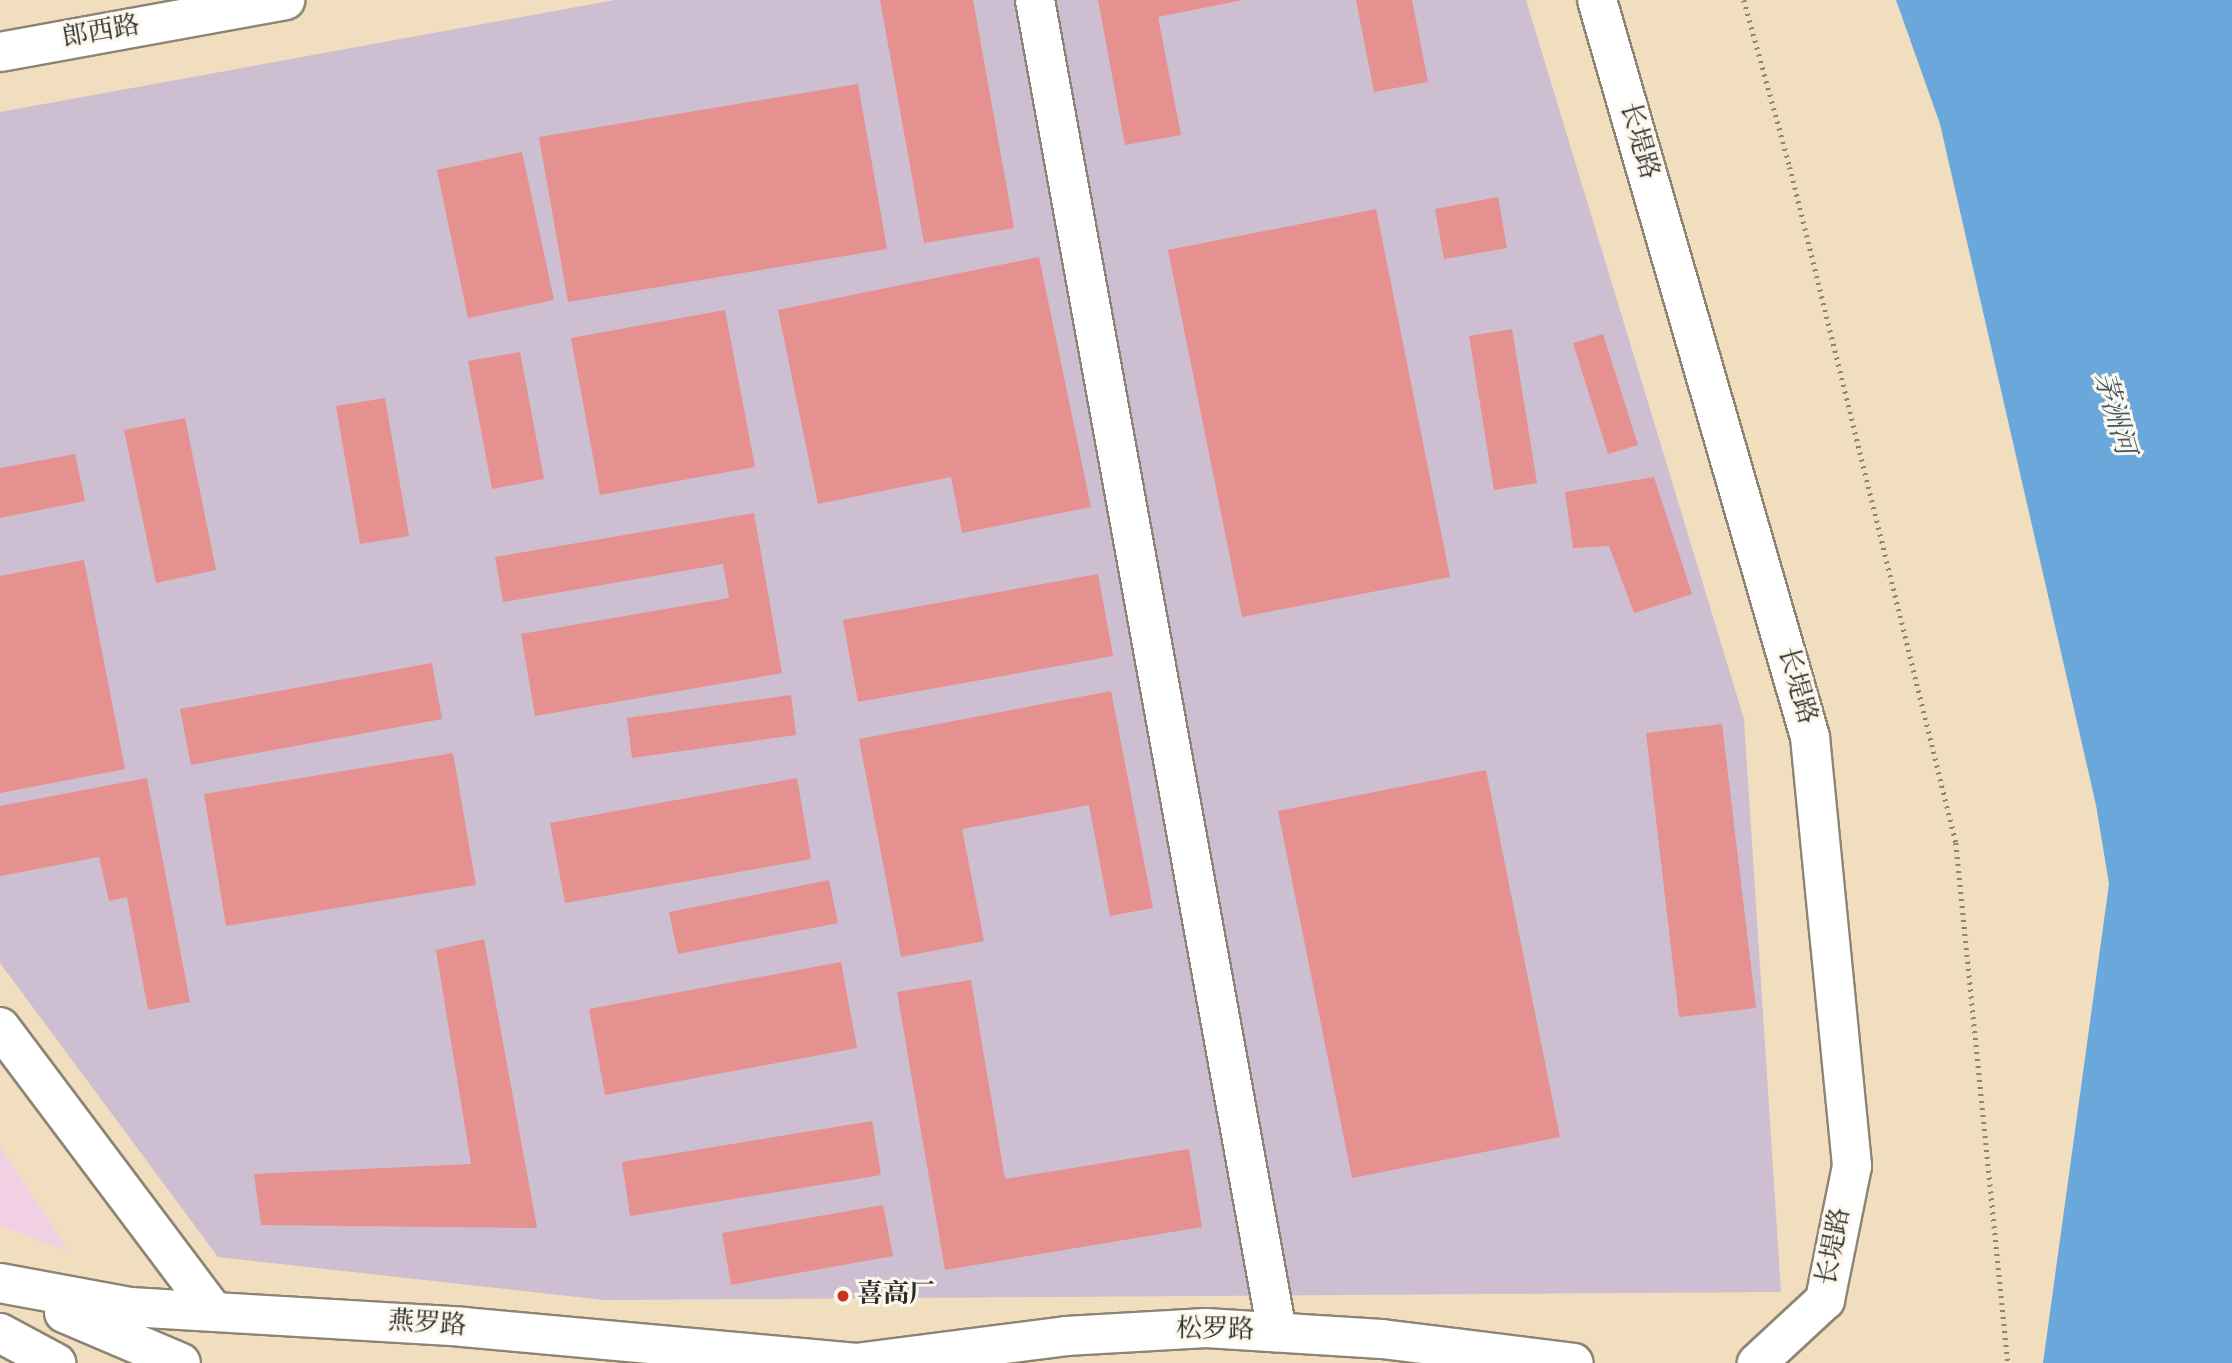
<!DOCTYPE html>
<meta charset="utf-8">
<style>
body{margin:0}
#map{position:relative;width:2232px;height:1363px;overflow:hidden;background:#f1debf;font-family:"Sorts Mill Goudy","Noto Serif SC",serif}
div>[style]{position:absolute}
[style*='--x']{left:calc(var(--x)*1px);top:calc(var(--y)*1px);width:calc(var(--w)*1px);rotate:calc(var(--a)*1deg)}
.built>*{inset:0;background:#f1d0e3}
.industrial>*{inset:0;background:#cebed1}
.water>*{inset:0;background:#6aa7db}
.building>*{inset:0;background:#e5918f}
.path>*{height:4.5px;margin-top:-2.25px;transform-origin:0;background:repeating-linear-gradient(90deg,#8e8475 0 2px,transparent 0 7px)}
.roads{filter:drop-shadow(2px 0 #8e8475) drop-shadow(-2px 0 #8e8475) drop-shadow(0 2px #8e8475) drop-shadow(0 -2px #8e8475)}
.minor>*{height:38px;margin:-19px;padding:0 19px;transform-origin:19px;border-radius:19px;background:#fff}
.major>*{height:38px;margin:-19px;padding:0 19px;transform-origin:19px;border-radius:19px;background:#fff}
.dots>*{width:19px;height:19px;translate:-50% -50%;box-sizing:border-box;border:4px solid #fbf7ec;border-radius:50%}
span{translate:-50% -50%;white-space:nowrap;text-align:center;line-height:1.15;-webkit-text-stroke:6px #fbf7ec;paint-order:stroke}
.street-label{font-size:26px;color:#2b2b2b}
.poi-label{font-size:26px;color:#2b2b2b;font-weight:700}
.left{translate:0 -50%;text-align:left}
.water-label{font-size:28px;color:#415669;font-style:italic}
</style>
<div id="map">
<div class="built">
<i style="clip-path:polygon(0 1146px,70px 1252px,0 1226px)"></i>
</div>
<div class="industrial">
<i style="clip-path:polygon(615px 0,1526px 0,1744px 719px,1781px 1292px,604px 1300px,218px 1257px,0 963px,0 112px)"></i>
</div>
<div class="water">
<i style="clip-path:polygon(1896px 0,2232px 0,2232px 1363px,2043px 1363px,2109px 884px,2096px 805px,1940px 124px)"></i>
</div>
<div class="building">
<i style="clip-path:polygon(880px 0,973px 0,1014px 228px,924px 243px)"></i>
<i style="clip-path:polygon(1098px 0,1243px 0,1158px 17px,1181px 135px,1125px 145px)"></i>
<i style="clip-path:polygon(1356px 0,1412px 0,1428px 82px,1374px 92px)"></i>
<i style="clip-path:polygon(858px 84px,887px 249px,568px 302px,539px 137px)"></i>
<i style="clip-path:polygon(522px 152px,554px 300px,468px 318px,437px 170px)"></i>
<i style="clip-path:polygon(1498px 197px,1507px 248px,1444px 259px,1435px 209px)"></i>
<i style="clip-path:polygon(1376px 209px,1450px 577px,1242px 617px,1168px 250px)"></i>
<i style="clip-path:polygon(1039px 257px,1091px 507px,962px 533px,951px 477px,818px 504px,778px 310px)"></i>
<i style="clip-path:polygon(725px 310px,755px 467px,600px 495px,571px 338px)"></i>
<i style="clip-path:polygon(1512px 329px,1537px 483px,1494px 490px,1469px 336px)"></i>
<i style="clip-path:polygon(1603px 334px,1638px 445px,1608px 454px,1573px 343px)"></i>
<i style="clip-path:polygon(520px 352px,544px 479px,492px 489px,468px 361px)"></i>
<i style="clip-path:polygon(385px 398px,409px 536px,360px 544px,336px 406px)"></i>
<i style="clip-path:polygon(185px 418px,216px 570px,156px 583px,124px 430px)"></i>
<i style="clip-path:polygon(75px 454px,85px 501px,0 518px,0 468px)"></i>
<i style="clip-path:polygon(1654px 477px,1692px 594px,1634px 613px,1609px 546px,1573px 548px,1565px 492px)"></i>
<i style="clip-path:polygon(754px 513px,782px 673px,535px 716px,521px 634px,729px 598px,723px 564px,503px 602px,495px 557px)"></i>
<i style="clip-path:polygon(84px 560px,125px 769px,0 793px,0 576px)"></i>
<i style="clip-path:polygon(1098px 574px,1113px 656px,858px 702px,843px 620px)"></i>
<i style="clip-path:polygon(432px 663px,442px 719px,191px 765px,180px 709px)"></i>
<i style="clip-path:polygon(1111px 691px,1153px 908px,1110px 916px,1089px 805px,962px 829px,984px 941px,901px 957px,859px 739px)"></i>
<i style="clip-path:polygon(791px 695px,796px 735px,632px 758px,627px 718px)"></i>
<i style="clip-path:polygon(1722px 724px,1756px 1008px,1679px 1017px,1646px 733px)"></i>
<i style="clip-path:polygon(453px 753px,476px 885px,226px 926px,204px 794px)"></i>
<i style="clip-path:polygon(1486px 770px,1560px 1137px,1352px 1178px,1278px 811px)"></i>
<i style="clip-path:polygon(147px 778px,190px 1002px,148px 1010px,127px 897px,109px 901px,99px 857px,0 876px,0 806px)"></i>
<i style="clip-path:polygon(797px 778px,811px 859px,565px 903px,550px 823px)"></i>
<i style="clip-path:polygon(829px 880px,838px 923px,678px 954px,669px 912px)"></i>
<i style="clip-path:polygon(484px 939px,537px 1228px,261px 1225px,254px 1174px,471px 1164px,436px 950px)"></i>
<i style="clip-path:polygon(841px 962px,857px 1048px,605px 1095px,589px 1009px)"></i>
<i style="clip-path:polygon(971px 980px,1005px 1179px,1189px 1149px,1202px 1227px,945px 1270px,897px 992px)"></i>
<i style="clip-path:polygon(872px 1121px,881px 1175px,630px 1216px,622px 1162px)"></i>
<i style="clip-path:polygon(883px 1205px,893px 1256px,731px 1285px,722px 1233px)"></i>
</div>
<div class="path">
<i style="--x:1744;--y:0;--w:173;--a:74.6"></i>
<i style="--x:1790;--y:167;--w:696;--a:76.2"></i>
<i style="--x:1956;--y:843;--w:523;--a:84.29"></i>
</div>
<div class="roads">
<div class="minor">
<i style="--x:1035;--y:0;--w:1354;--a:79.7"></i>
<i style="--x:1597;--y:0;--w:767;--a:73.88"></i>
<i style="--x:1810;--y:737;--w:431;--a:84.4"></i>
<i style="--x:1852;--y:1166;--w:137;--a:101.4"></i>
<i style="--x:1825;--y:1300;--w:93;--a:137.2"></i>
<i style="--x:0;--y:52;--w:290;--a:-10.3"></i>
<i style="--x:0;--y:1027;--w:356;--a:53.1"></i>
</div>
<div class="major">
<i style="--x:0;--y:1283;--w:132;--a:10.5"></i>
<i style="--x:130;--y:1307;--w:334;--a:3.4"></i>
<i style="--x:463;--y:1327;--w:395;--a:5.2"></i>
<i style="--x:64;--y:1313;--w:127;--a:23.1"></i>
<i style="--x:0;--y:1333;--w:64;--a:28.2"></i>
<i style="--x:856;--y:1363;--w:212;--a:-7.3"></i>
<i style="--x:1066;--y:1336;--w:140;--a:-3.3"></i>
<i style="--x:1206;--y:1328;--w:176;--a:3.6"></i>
<i style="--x:1382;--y:1339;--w:193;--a:7.1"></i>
</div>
</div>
<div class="dots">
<i style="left:843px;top:1296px;background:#c8321e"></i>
</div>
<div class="street-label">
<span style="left:101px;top:33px;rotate:-10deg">郎西路</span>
<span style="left:1638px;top:141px;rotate:74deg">长堤路</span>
<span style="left:1796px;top:686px;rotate:74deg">长堤路</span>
<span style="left:1835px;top:1247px;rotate:-79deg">长堤路</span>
<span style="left:427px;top:1325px;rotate:4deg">燕罗路</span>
<span style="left:1215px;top:1331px;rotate:1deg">松罗路</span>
</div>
<div class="poi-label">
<span class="left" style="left:857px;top:1296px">喜高厂</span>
</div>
<div class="water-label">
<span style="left:2113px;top:414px;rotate:74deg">茅洲河</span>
</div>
</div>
